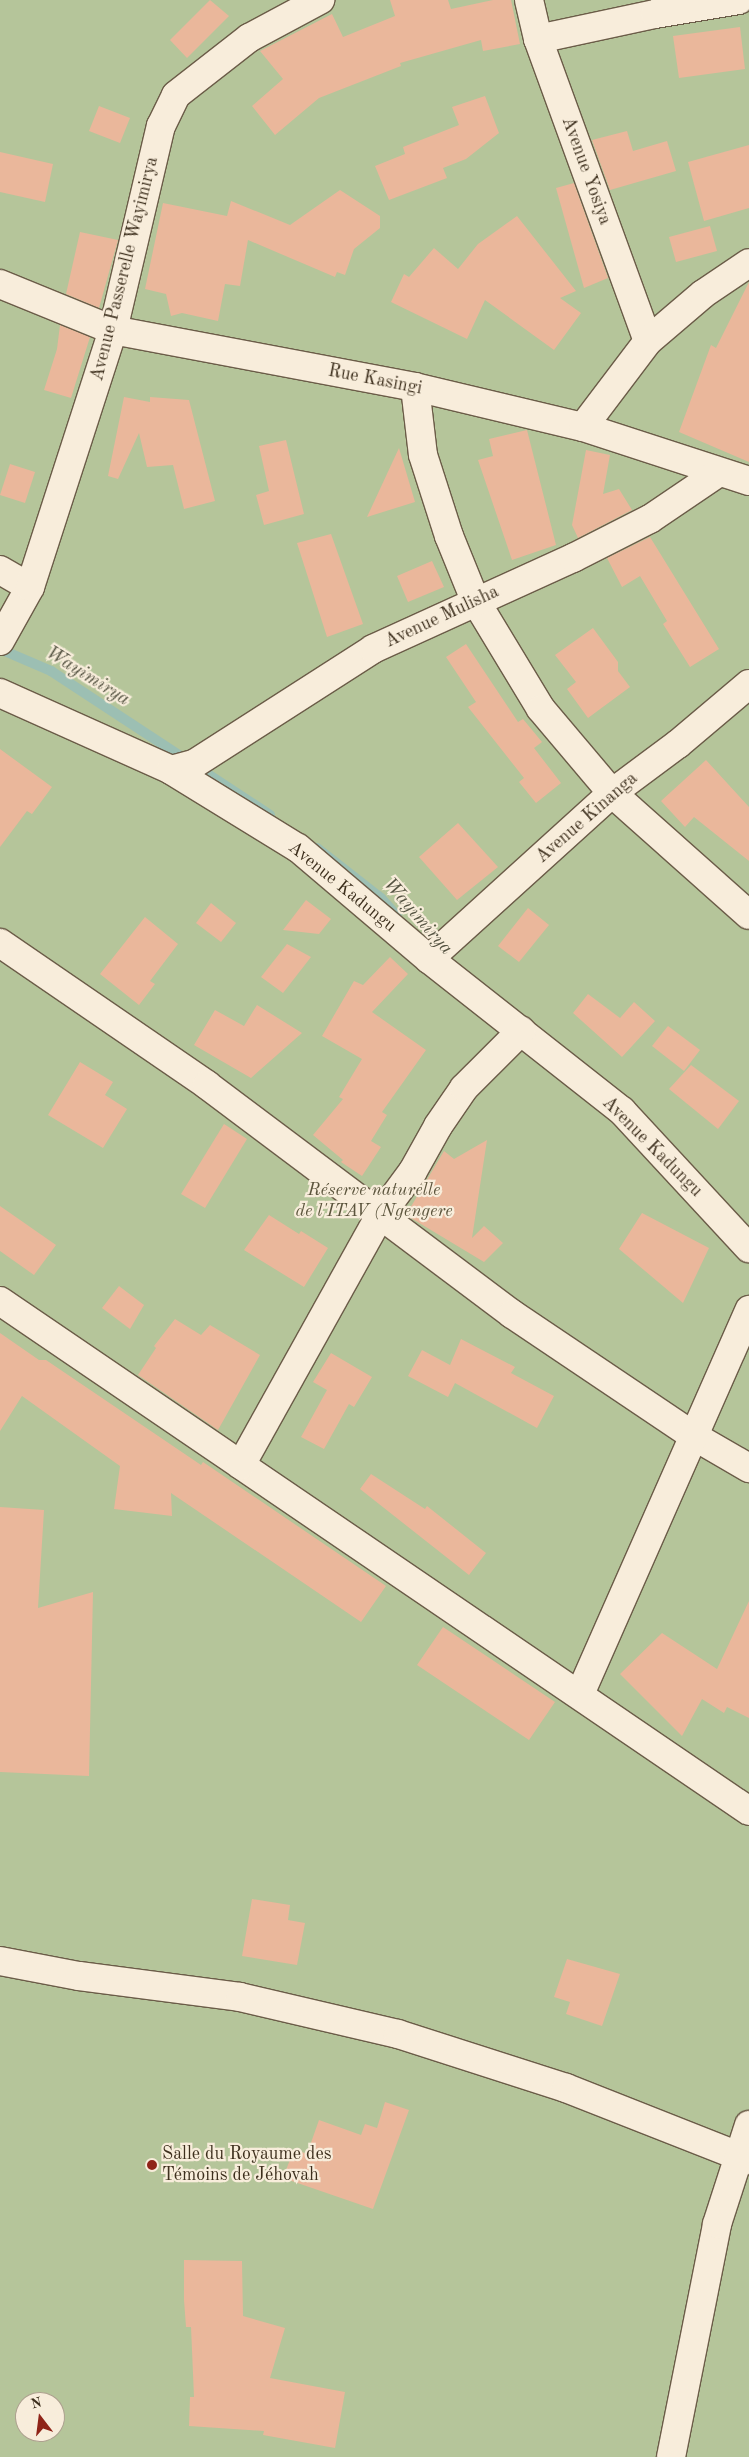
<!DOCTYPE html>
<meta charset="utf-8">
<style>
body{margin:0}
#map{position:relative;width:749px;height:2457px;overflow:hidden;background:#f4e4c7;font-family:"Old Standard TT",serif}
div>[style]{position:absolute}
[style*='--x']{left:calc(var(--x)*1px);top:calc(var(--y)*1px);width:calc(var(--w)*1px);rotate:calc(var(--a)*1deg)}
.green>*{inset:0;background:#b5c59a}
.stream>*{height:10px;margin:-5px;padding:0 5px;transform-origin:5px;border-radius:5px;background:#9cbfb3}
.building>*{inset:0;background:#eab79b}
.roads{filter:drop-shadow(1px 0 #6b5c48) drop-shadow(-1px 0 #6b5c48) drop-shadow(0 1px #6b5c48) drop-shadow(0 -1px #6b5c48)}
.minor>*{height:28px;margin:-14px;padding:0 14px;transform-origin:14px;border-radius:14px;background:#f8eddb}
.dots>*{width:14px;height:14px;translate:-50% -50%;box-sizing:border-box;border:2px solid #f8eddb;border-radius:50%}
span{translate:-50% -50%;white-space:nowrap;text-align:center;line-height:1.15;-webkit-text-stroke:4.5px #f8eddb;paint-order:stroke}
.street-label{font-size:18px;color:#3d2f1d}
.park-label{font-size:18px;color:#5b543c;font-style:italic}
.poi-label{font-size:18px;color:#3d2f1d}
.left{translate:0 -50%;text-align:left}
.water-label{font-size:19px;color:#555342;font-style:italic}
.north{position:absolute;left:15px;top:2392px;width:50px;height:50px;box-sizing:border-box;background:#f8eddb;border:1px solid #ada18f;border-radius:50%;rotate:345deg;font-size:14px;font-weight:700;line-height:20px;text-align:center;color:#3d2f1d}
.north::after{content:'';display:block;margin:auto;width:18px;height:22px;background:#8f2418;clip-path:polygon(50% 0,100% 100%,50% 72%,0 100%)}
</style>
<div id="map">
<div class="green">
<i style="clip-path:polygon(evenodd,0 0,749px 0,749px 2457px,0 2457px,0 0,25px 2402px,55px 2402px,55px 2432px,25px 2432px,25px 2402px)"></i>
</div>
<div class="stream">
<i style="--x:0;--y:649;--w:56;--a:23.3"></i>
<i style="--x:51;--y:671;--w:262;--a:33.3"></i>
<i style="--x:317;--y:848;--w:81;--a:38"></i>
<i style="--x:381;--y:898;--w:24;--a:48"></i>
</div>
<div class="building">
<i style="clip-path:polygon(210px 0,229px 16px,187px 58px,170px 40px)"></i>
<i style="clip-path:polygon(390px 0,448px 0,451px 9px,493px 0,511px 0,520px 44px,483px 51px,481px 40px,400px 63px,401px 66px,319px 98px,275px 135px,252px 106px,283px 79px,260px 51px,332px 14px,343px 37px,395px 16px)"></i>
<i style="clip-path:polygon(740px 27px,745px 69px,679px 78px,673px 36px)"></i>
<i style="clip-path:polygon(485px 96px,499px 133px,466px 159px,443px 168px,447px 178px,389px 200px,375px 166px,405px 154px,403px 147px,459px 125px,452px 107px)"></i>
<i style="clip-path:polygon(99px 106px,130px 118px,120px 143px,89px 131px)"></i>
<i style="clip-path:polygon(627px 131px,633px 151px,667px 141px,676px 171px,610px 190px,592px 140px)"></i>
<i style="clip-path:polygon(749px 145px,749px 208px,704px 221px,688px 162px)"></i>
<i style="clip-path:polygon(0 152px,53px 164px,45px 202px,0 192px)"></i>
<i style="clip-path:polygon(574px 183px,608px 278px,584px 288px,556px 188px)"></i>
<i style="clip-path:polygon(340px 190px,380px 216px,380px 228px,354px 249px,345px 275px,337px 272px,335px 277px,248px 240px,240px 286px,225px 284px,218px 321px,182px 313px,171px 316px,166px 294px,145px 289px,163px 203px,227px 216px,231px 201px,290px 225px)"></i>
<i style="clip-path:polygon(517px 216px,576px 291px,560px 298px,581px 313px,554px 350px,485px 300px,467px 339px,391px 302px,404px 274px,409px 277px,434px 248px,458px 269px,478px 244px)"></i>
<i style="clip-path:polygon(710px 226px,717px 251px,676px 262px,669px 237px)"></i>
<i style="clip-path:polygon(80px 232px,118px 240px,99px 308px,66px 294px)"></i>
<i style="clip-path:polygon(749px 282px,749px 462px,679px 432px,711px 345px,716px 348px)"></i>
<i style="clip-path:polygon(60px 325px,90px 337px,71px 398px,44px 390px,57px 349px)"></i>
<i style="clip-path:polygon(124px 397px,150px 402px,150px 397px,189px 400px,215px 501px,184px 509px,173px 465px,147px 467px,139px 433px,118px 479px,108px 476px)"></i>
<i style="clip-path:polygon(527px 430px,556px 545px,512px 560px,478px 460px,493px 456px,489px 439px)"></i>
<i style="clip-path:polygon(286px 440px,304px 514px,264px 525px,256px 495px,269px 491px,259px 446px)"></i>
<i style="clip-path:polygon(399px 448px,415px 502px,367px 517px)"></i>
<i style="clip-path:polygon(586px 450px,610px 455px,603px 494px,619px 489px,632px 510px,578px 538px,572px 525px)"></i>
<i style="clip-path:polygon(10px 464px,35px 472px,25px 503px,0 495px)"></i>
<i style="clip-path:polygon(331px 534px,363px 624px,327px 637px,297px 543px)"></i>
<i style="clip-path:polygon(650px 537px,719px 649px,690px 667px,663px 624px,667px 621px,640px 576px,622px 587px,607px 558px)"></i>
<i style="clip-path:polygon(432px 561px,444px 587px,408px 602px,397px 576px)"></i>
<i style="clip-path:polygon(593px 628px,618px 662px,618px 671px,630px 687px,588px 718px,567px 689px,576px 682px,555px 655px)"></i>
<i style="clip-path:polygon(466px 644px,518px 722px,523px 719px,542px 742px,534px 748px,561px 783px,536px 803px,519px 782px,524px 778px,468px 707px,476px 702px,446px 657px)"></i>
<i style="clip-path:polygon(0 749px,52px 787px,32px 814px,27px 811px,0 847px)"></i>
<i style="clip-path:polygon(706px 760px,749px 807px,749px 861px,694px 817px,685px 827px,661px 801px)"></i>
<i style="clip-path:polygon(458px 823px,498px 867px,457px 900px,419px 857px)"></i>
<i style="clip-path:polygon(306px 900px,331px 919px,319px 934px,283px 930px)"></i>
<i style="clip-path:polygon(211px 903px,236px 923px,221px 942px,196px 923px)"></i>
<i style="clip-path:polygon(528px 908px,549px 925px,519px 962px,498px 946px)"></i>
<i style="clip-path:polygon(145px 917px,178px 944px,150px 981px,155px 984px,139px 1005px,100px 974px)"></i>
<i style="clip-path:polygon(287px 944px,311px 957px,283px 993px,261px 977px)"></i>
<i style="clip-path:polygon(390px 957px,408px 974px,372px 1012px,426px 1050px,382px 1112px,387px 1115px,371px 1141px,381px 1147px,362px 1176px,341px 1162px,343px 1160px,313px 1135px,343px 1099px,339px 1097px,362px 1059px,322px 1036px,354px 981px,363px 985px)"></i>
<i style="clip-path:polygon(588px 994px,620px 1018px,634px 1002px,655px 1021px,622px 1057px,573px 1013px)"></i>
<i style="clip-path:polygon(257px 1005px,302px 1033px,251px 1078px,194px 1045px,215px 1010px,244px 1026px)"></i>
<i style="clip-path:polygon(668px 1026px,700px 1050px,684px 1071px,652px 1046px)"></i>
<i style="clip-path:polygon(80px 1062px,113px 1082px,105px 1095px,127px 1109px,103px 1148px,48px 1115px)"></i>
<i style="clip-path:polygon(691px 1065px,739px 1101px,718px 1129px,669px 1089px)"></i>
<i style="clip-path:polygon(224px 1124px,247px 1139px,205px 1208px,181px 1194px)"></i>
<i style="clip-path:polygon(487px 1140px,472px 1238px,484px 1226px,503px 1243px,484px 1262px,406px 1215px,444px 1151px,454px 1159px)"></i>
<i style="clip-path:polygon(0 1206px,56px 1245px,34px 1275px,0 1251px)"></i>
<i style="clip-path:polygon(642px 1213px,709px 1248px,683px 1303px,619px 1249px)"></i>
<i style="clip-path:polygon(269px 1215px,299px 1234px,301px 1231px,328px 1248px,304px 1287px,244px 1250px)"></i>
<i style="clip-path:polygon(119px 1286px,144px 1305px,130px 1329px,102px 1308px)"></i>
<i style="clip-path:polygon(175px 1319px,201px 1335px,210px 1325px,260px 1355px,218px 1430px,138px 1375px,156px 1348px,154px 1346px)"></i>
<i style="clip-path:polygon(0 1333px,39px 1360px,46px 1360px,201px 1465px,203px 1462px,386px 1586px,361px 1622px,171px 1493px,172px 1516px,114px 1509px,120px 1466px,22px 1396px,0 1431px)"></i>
<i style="clip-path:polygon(461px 1339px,515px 1367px,511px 1373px,554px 1396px,537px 1428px,455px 1383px,448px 1397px,408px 1376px,422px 1350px,450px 1365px)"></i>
<i style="clip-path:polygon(331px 1353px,372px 1377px,354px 1407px,349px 1404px,324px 1449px,301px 1437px,327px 1390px,313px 1382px)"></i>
<i style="clip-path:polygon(371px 1474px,425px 1509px,427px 1506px,486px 1553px,469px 1575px,360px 1489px)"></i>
<i style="clip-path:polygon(0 1507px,44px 1510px,38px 1608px,93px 1592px,89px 1776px,0 1772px)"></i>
<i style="clip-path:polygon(749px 1601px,749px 1718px,727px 1707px,724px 1713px,702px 1699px,682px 1736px,620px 1674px,662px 1633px,717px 1669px)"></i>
<i style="clip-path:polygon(443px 1627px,555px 1702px,529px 1740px,417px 1665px)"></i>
<i style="clip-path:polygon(252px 1899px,290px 1905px,288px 1920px,305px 1923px,297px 1965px,242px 1956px)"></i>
<i style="clip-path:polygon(567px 1959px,620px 1974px,602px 2026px,566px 2014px,570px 2002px,554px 1997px)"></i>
<i style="clip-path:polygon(385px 2102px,409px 2110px,373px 2209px,283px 2178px,294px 2149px,307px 2154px,319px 2120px,361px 2135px,365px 2124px,377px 2128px)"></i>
<i style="clip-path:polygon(184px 2260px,242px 2261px,243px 2316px,285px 2328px,270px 2378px,345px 2392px,335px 2448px,263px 2435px,264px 2431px,189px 2426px,190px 2397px,194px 2397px,191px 2327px,186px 2327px,184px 2300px)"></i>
</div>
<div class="roads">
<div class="minor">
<i style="--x:529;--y:0;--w:40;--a:77"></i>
<i style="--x:538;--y:39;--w:321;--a:70"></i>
<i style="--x:538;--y:39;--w:120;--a:-12.1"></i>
<i style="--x:655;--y:14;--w:85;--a:-9.5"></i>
<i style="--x:0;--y:284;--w:122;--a:22.2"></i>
<i style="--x:113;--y:330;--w:307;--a:10.7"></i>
<i style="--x:415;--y:387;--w:173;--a:13.4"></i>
<i style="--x:583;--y:427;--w:175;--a:18"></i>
<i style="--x:415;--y:387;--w:68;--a:83.3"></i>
<i style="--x:423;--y:455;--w:85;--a:72.2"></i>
<i style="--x:449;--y:536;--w:69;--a:67.9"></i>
<i style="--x:475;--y:600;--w:127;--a:58.8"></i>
<i style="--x:541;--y:709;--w:110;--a:49.8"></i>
<i style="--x:612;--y:793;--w:183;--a:41.7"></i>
<i style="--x:583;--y:427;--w:108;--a:-52.9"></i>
<i style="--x:648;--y:341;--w:72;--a:-40.5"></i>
<i style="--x:703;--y:294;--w:55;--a:-34"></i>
<i style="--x:0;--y:570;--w:34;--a:30"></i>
<i style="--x:0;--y:641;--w:62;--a:-60.9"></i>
<i style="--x:30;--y:587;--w:270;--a:-72.1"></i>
<i style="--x:113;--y:330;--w:210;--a:-76.8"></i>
<i style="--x:161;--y:126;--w:34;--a:-64"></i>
<i style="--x:176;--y:95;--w:93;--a:-38"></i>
<i style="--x:249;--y:38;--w:81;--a:-28.2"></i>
<i style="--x:0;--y:693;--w:188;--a:24.2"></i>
<i style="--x:171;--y:770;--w:149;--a:31.6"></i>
<i style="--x:298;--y:848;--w:172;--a:40.3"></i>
<i style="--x:429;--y:959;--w:246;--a:38.2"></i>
<i style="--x:622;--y:1111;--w:187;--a:47.2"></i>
<i style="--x:171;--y:770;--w:24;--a:-15"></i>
<i style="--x:194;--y:764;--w:213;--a:-32.7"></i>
<i style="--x:373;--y:649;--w:220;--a:-24.5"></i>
<i style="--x:573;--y:558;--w:86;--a:-26.9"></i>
<i style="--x:650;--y:519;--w:82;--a:-34.1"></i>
<i style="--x:0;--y:943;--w:251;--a:34.4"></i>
<i style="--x:207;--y:1085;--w:381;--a:36.9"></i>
<i style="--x:512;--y:1314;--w:217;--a:33.9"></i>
<i style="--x:692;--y:1435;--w:66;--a:30.1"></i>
<i style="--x:429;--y:959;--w:247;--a:-42.2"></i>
<i style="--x:612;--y:793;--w:82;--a:-36.6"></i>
<i style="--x:678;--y:744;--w:93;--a:-40.2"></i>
<i style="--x:0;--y:1301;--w:906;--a:34.25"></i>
<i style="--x:241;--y:1465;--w:284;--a:-60.9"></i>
<i style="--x:379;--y:1217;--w:57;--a:-53.5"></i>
<i style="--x:413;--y:1171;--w:51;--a:-60.9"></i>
<i style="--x:438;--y:1126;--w:46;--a:-55.6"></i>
<i style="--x:464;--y:1088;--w:81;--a:-45"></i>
<i style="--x:580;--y:1694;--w:420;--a:-66.2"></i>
<i style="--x:0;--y:1961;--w:80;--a:10.8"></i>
<i style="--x:79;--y:1976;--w:162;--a:7.4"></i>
<i style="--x:240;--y:1997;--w:162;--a:13.2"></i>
<i style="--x:398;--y:2034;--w:176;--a:17.8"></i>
<i style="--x:566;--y:2088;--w:197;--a:21.5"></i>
<i style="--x:671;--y:2457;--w:237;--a:-78.8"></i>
<i style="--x:717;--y:2224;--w:104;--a:-72.1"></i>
</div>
</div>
<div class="dots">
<i style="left:152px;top:2165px;background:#8f2418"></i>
</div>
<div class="street-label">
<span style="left:586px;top:171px;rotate:70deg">Avenue Yosiya</span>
<span style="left:125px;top:269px;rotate:-76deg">Avenue Passerelle Wayimirya</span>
<span style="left:375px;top:380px;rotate:11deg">Rue Kasingi</span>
<span style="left:442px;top:617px;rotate:-25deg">Avenue Mulisha</span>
<span style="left:587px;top:818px;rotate:-41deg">Avenue Kinanga</span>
<span style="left:342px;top:887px;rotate:39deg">Avenue Kadungu</span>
<span style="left:652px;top:1147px;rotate:45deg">Avenue Kadungu</span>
</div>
<div class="park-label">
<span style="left:374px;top:1201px">Réserve naturelle<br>de l'ITAV (Ngengere</span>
</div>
<div class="poi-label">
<span class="left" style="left:162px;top:2165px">Salle du Royaume des<br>Témoins de Jéhovah</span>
</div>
<div class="water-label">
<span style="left:87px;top:677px;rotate:32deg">Wayimirya</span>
<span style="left:417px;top:917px;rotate:49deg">Wayimirya</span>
</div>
<div class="north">N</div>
</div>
